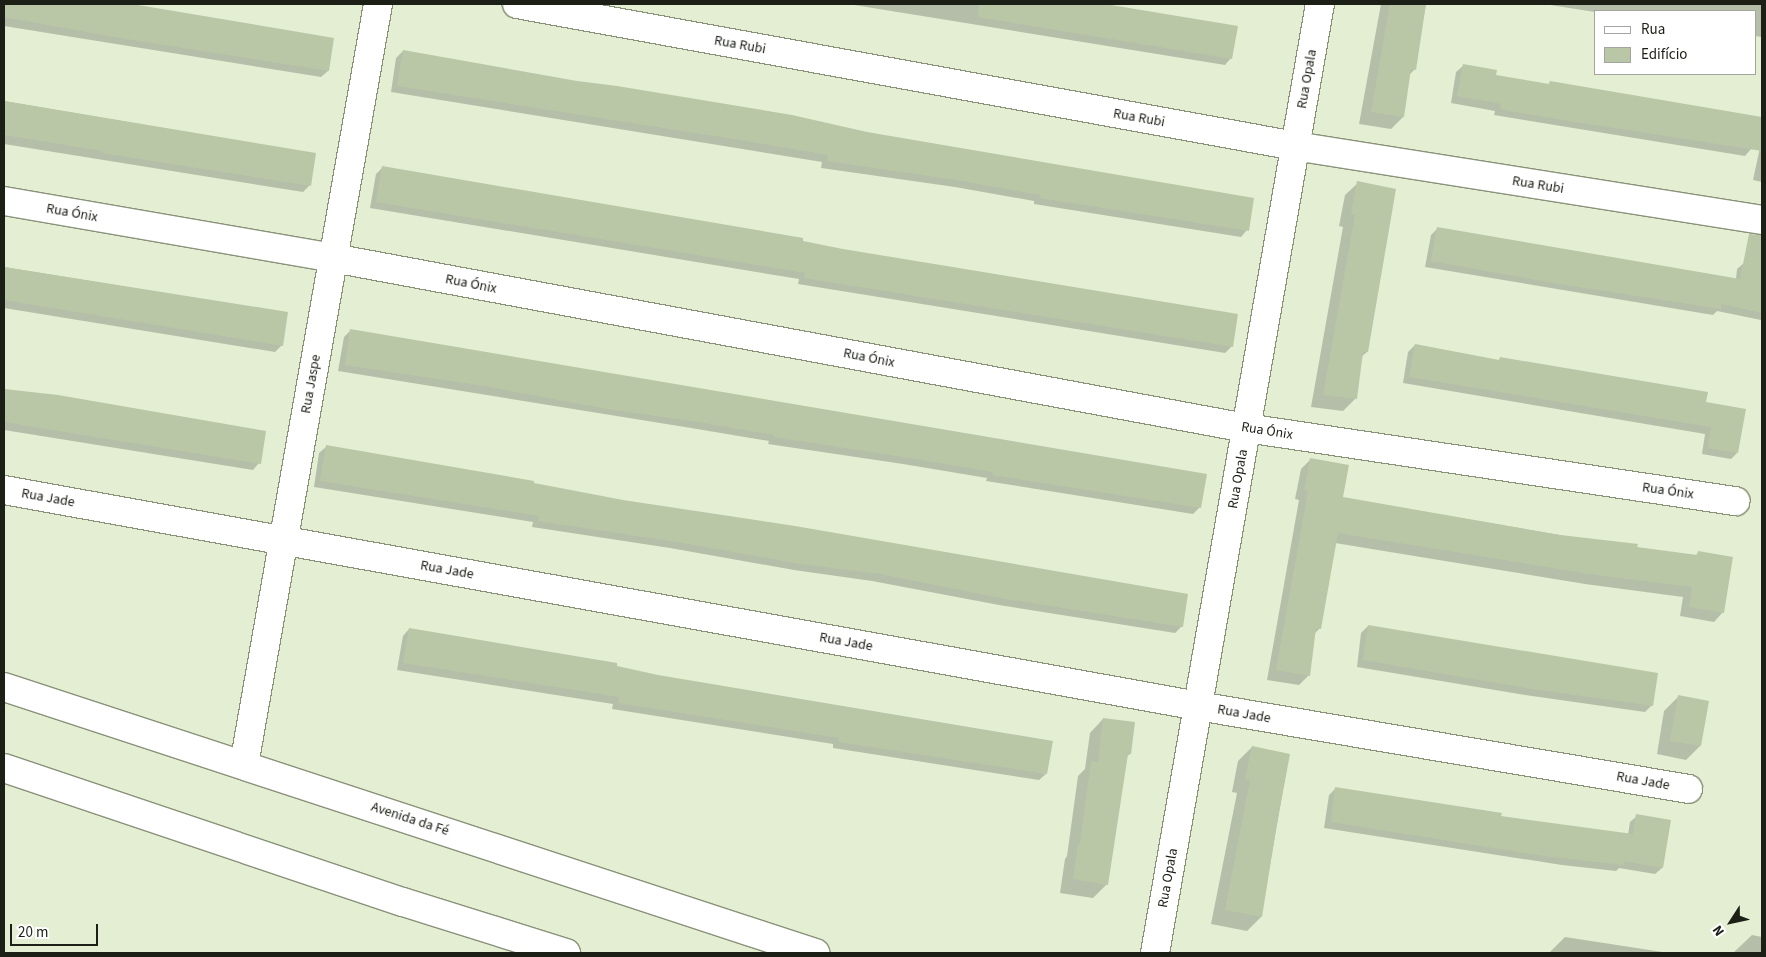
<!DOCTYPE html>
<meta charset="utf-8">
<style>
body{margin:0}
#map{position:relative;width:1766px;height:957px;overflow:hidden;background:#e3eed2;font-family:"Source Sans 3",sans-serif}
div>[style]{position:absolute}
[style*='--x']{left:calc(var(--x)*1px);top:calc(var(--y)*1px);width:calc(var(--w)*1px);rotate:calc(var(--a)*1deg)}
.shadow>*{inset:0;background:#0003}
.building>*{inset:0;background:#bac7a6}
.roads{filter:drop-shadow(1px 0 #899279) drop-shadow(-1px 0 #899279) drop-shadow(0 1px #899279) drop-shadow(0 -1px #899279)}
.minor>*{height:28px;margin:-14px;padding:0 14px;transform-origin:14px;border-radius:14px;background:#fff}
.secondary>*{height:28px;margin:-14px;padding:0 14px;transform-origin:14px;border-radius:14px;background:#fff}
span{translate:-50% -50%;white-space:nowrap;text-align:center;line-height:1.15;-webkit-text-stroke:4px #fff;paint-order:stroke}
.street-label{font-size:14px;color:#1b1f15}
.frame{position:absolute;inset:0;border:5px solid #1b1f15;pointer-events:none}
.legend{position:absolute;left:1594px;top:10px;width:162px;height:65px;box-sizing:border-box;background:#fff;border:1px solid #a4a5a1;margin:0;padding:6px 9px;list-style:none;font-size:15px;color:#1b1f15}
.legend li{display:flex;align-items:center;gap:10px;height:25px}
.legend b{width:25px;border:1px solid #a4a5a1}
.north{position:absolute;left:1706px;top:897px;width:50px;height:50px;-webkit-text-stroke:4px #fff;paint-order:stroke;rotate:235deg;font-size:14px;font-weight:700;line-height:20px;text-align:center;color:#1b1f15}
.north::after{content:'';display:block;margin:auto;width:18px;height:22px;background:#1b1f15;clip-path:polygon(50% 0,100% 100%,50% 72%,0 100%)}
.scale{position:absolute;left:10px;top:924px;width:88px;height:22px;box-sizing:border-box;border:2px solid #1b1f15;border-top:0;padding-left:6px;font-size:15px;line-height:18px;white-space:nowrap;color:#1b1f15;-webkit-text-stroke:4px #fff;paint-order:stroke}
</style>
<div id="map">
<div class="shadow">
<i style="clip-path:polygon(4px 4px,117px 4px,333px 39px,328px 71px,321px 77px,4px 26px)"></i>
<i style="clip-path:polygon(848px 4px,1099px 4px,1236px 27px,1231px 58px,1225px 65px)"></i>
<i style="clip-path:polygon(1381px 4px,1426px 4px,1414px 70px,1409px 75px,1403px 117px,1391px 129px,1359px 124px)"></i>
<i style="clip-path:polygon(1544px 4px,1762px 4px,1762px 37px,1755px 36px,1755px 11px,1595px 12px)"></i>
<i style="clip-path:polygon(403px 51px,1247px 230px,1241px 237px,1034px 204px,1034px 201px,955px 187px,821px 168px,822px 162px,391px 92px,396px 58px)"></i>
<i style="clip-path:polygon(1463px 66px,1495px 76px,1548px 85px,1550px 82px,1751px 149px,1745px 156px,1494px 115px,1495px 111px,1451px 103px,1456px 72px)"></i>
<i style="clip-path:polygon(4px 101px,315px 154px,309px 186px,303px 192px,4px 144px)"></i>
<i style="clip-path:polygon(1762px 138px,1762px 182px,1753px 180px)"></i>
<i style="clip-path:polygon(382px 168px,801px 242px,1232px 346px,1225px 353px,798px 284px,799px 279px,370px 208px,376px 174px)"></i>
<i style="clip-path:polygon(1358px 183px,1367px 352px,1361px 357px,1355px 399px,1343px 411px,1311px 407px,1343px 227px,1339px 226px,1345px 195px)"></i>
<i style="clip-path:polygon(1437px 229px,1736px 279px,1737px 269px,1744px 263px,1762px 266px,1762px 319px,1761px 320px,1717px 311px,1713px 315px,1425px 267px,1431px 235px)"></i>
<i style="clip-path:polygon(4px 267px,287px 313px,282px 345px,275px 352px,4px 308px)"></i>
<i style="clip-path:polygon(351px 330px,1200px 507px,1193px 514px,986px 481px,987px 478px,903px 464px,768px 444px,769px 441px,691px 428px,338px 371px,344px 337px)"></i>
<i style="clip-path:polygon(1415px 345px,1498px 361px,1500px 359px,1705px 403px,1737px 453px,1731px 459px,1702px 454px,1705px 434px,1403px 383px,1408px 352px)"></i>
<i style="clip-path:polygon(4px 389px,265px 432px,259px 463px,253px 470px,4px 430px)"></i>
<i style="clip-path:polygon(326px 447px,622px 501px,1182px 626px,1175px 633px,999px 605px,872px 581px,794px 570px,670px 548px,532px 527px,533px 522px,314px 487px,319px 453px)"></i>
<i style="clip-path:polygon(1311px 459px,1342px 498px,1636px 548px,1695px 556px,1698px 553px,1723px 612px,1714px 622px,1680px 616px,1683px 597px,1585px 584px,1335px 543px,1320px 628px,1314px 634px,1309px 675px,1299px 685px,1267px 680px,1299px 500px,1295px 499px,1301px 469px)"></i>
<i style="clip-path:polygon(1368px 626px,1652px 705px,1645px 712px,1525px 695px,1357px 667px,1361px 633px)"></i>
<i style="clip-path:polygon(409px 629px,616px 667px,1046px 774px,1039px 780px,833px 748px,833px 744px,612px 709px,613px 704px,397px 670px,403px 636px)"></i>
<i style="clip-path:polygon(1678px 697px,1708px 702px,1700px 746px,1686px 760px,1657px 754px,1664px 711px)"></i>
<i style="clip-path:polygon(1103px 719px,1130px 754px,1126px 757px,1107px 884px,1093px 898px,1060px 893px,1065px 859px,1067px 856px,1078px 776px,1085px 769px,1090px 733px)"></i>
<i style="clip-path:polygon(1252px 747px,1289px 755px,1261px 917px,1247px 931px,1211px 924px,1237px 793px,1232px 792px,1238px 761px)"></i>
<i style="clip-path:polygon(1336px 788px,1500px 817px,1628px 835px,1630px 822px,1637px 816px,1662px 868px,1655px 874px,1619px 868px,1616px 871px,1562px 865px,1324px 828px,1329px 795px)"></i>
<i style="clip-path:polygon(1752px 935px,1762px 937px,1762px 953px,1733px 953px)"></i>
<i style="clip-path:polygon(1565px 937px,1669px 953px,1549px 953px)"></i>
</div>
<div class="building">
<i style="clip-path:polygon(4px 4px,132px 4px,334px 38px,329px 71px,120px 38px,4px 17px)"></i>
<i style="clip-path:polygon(979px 4px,1105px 4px,1238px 26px,1232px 59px,978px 17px)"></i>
<i style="clip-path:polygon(1390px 4px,1426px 4px,1416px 70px,1411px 69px,1404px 117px,1371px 112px)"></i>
<i style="clip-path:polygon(403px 50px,577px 81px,617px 86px,792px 115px,867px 132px,1254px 198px,1249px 231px,1040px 198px,1040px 195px,962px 181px,827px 161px,828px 155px,746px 141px,397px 86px)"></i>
<i style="clip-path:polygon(1463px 64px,1497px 70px,1496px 75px,1549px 84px,1550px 81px,1762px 117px,1762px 151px,1544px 117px,1500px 109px,1501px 104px,1457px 96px)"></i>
<i style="clip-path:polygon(4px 101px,316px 153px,311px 186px,102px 153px,102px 151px,4px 135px)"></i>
<i style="clip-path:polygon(382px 166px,803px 238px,803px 241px,843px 249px,1238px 314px,1233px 347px,804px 278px,805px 273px,376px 202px)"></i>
<i style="clip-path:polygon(1357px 181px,1396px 189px,1368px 352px,1363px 352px,1357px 399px,1323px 395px,1355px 215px,1351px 214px)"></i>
<i style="clip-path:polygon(1437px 227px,1740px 279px,1749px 234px,1762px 235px,1762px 313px,1721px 304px,1721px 309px,1559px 284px,1431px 261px)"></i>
<i style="clip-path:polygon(4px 267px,288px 312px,283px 346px,4px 300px)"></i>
<i style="clip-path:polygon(350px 329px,1207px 474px,1201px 508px,992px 475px,993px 472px,910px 458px,774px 437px,775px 435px,698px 422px,607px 409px,490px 387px,345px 365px)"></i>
<i style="clip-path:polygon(1415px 344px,1499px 360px,1500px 357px,1708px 392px,1706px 402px,1746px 409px,1738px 453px,1708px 448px,1711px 427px,1409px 377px)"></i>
<i style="clip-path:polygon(4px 389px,58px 395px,266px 431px,261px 464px,4px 422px)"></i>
<i style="clip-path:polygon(326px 445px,534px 481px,534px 483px,623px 500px,795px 526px,1188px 594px,1183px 627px,1006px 599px,880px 574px,801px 564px,677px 542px,538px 521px,539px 516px,320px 481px)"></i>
<i style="clip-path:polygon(1310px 458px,1349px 465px,1343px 497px,1560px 535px,1638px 544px,1637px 547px,1697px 555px,1698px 551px,1733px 557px,1724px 613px,1689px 607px,1692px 587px,1596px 575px,1338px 533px,1321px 629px,1316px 628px,1310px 676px,1276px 670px,1308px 491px,1304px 490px)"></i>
<i style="clip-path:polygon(1368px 625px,1658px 673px,1653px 706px,1532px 689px,1363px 660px)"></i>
<i style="clip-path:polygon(409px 628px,617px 663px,617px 666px,658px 675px,1053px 741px,1047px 774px,839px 742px,839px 738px,618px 703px,619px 697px,403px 663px)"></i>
<i style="clip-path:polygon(1678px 695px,1709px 701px,1701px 746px,1670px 741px)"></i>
<i style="clip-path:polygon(1103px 718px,1135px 722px,1131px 754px,1128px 754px,1108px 885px,1073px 879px,1078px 844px,1080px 844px,1091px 761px,1098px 762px)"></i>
<i style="clip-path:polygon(1252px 746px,1290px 754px,1276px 829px,1262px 917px,1225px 910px,1250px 780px,1245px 779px)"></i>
<i style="clip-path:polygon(1335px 787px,1502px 813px,1501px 816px,1633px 834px,1636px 814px,1671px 820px,1663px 868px,1624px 861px,1624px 865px,1544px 856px,1331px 822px)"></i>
</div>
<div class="roads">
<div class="minor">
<i style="--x:517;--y:4;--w:791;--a:10.34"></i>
<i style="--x:1295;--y:146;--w:473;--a:9"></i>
<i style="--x:4;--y:201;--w:334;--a:9.8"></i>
<i style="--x:333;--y:258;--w:929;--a:10.55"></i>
<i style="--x:1246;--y:428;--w:495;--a:8.5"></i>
<i style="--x:4;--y:490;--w:1213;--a:10.25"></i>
<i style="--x:1198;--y:706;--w:497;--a:9.6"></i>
<i style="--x:244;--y:765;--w:773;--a:-80.01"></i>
<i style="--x:1155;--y:953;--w:963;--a:-80.14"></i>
</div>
<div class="secondary">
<i style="--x:4;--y:687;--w:854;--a:18.16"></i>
<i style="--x:4;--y:768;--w:421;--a:18.6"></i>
<i style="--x:403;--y:902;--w:171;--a:17.4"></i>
</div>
</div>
<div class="street-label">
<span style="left:740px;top:45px;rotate:10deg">Rua Rubi</span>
<span style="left:1307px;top:79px;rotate:-80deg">Rua Opala</span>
<span style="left:1139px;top:118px;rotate:10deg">Rua Rubi</span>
<span style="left:1538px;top:185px;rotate:9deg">Rua Rubi</span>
<span style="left:72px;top:213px;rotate:10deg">Rua Ónix</span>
<span style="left:471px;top:284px;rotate:11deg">Rua Ónix</span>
<span style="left:869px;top:358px;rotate:11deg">Rua Ónix</span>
<span style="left:311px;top:384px;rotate:-80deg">Rua Jaspe</span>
<span style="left:1267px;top:431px;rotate:9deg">Rua Ónix</span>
<span style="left:1238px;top:479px;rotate:-80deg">Rua Opala</span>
<span style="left:1668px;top:491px;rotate:8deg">Rua Ónix</span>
<span style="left:48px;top:498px;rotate:10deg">Rua Jade</span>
<span style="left:447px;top:570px;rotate:10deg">Rua Jade</span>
<span style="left:846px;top:642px;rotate:10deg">Rua Jade</span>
<span style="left:1244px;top:714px;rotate:10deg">Rua Jade</span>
<span style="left:1643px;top:781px;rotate:10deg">Rua Jade</span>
<span style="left:410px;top:819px;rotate:18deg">Avenida da Fé</span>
<span style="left:1168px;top:878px;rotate:-80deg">Rua Opala</span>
</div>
<div class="frame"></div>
<ul class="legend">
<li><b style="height:6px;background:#fff"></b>Rua</li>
<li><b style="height:14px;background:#bac7a6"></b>Edifício</li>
</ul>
<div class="north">N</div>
<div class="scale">20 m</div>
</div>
